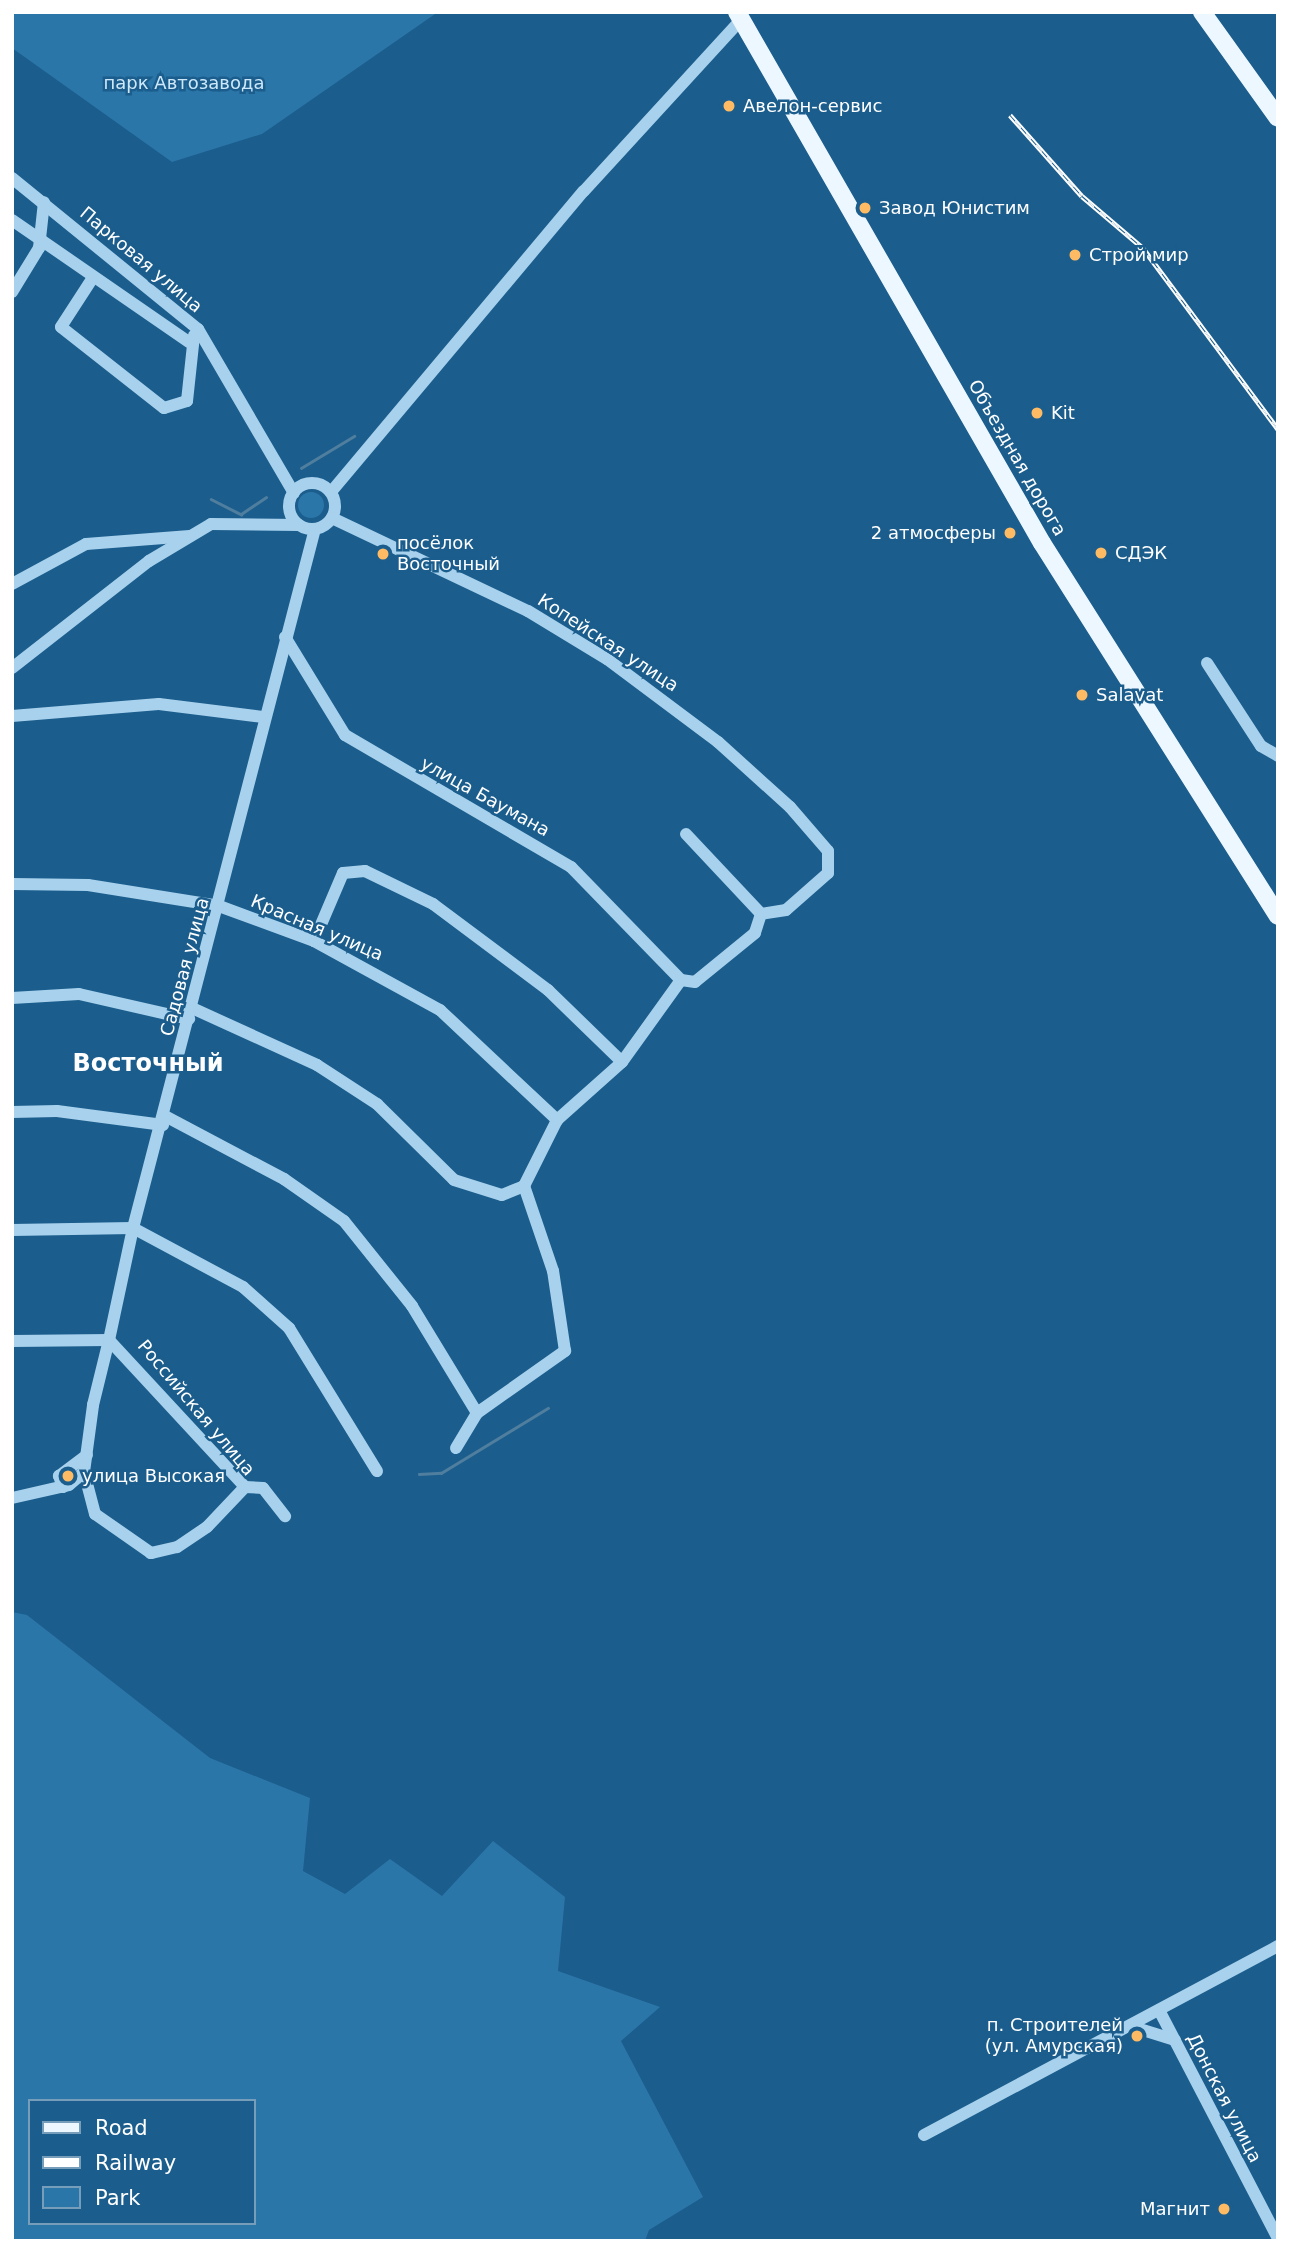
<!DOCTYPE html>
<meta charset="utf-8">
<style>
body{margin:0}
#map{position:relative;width:1290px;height:2253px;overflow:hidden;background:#1b5d8c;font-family:"DejaVu Sans",sans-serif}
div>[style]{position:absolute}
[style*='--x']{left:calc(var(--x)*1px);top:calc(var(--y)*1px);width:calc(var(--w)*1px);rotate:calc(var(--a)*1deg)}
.green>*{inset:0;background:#2b76a8}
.round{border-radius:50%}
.stream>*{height:2.5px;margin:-1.25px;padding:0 1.25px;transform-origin:1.25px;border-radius:1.25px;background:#4f7e9e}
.minor>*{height:12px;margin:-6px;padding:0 6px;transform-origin:6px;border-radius:6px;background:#a7d1ed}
.minor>.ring{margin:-6px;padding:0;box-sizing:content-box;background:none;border:12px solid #a7d1ed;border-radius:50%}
.major>*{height:18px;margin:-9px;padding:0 9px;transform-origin:9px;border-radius:9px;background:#edf7ff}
.rail>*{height:5px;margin-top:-2.5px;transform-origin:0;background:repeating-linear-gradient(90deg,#1b5d8c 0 8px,#fff 0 16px);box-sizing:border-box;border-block:2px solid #fff}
.dots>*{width:19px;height:19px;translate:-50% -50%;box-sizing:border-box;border:4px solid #1b5d8c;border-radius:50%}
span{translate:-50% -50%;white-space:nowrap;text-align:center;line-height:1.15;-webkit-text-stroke:5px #1b5d8c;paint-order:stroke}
.park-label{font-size:18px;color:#cde8fa}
.poi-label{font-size:18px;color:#fff}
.left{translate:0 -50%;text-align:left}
.right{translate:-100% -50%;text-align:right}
.street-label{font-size:18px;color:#fff}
.district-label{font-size:24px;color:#fff;font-weight:700}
.frame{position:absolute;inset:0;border:14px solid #fff;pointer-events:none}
.legend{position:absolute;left:28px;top:2099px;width:228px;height:126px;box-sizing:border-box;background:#1b5d8c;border:2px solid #769eba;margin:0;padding:9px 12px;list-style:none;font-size:21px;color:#fff}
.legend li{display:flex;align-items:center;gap:14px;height:35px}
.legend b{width:35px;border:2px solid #769eba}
</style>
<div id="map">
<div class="green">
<i style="clip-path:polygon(12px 12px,438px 12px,262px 134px,172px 162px,12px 48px)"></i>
<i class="round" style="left:298px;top:492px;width:26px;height:26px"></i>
<i style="clip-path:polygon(evenodd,12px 1612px,27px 1615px,210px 1758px,310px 1798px,303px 1871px,345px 1894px,390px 1859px,442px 1896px,493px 1841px,565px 1897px,558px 1971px,660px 2007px,621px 2041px,703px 2197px,649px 2230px,645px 2241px,12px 2241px,12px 1612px,30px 2101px,254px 2101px,254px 2223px,30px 2223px,30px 2101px)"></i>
</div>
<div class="stream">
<i style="--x:301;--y:468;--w:62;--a:-31.1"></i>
<i style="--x:211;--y:499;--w:34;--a:27"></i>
<i style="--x:241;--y:514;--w:30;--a:-34"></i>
<i style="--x:419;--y:1474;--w:22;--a:-3"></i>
<i style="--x:441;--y:1473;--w:125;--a:-31.3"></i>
</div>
<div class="minor">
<i style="--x:12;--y:178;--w:240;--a:39.1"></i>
<i style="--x:198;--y:329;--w:190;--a:59.7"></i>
<i style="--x:12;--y:220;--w:215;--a:34.6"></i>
<i style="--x:92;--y:279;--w:57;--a:122.9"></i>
<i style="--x:61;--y:327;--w:131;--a:38.2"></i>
<i style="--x:164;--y:408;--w:24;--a:-17"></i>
<i style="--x:187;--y:401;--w:66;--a:-83.9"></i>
<i style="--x:12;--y:292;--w:52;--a:-58.5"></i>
<i style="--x:39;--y:248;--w:46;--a:-83.8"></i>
<i class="ring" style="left:289px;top:483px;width:34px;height:34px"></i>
<i style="--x:331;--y:492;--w:393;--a:-50"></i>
<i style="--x:584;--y:191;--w:231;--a:-47.5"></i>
<i style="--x:332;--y:518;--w:217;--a:25.4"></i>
<i style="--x:528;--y:611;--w:92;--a:31.3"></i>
<i style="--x:607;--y:659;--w:139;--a:36.8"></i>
<i style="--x:718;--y:742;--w:97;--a:42.1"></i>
<i style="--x:790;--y:807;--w:58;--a:49.2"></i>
<i style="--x:828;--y:851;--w:22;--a:90"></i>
<i style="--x:828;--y:873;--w:56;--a:138.6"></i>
<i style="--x:786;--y:910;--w:25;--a:171"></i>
<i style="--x:761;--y:914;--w:20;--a:108"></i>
<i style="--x:755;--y:933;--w:77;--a:140.8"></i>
<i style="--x:695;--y:982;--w:14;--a:-172"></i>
<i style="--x:12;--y:584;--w:84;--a:-28.4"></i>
<i style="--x:86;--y:544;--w:104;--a:-4.4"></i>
<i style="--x:285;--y:637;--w:115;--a:58.5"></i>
<i style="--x:345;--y:735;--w:262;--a:30.3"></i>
<i style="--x:571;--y:867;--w:158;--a:45.8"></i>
<i style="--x:1207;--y:663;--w:99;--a:57"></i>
<i style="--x:1261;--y:746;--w:20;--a:30"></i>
<i style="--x:12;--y:668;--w:174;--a:-38"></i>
<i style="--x:149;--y:561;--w:72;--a:-30.8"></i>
<i style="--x:211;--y:524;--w:88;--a:0.7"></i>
<i style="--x:12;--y:716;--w:147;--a:-4.7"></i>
<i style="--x:159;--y:704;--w:106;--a:7.1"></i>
<i style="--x:686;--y:834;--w:110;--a:46.8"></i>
<i style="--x:12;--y:884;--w:76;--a:0.8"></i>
<i style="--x:88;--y:885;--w:133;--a:9.1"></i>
<i style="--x:219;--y:906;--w:101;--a:20.2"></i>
<i style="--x:314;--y:941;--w:144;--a:28.7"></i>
<i style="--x:440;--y:1010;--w:161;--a:43.2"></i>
<i style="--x:314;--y:941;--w:74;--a:-66.9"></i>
<i style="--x:343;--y:873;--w:22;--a:-5"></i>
<i style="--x:365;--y:871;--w:76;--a:25.9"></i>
<i style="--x:433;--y:904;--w:144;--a:36.8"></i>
<i style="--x:548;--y:990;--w:103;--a:44.2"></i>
<i style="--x:12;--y:998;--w:67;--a:-3.4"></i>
<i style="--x:79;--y:994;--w:113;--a:12.8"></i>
<i style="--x:192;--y:1008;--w:137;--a:24.5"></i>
<i style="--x:317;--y:1065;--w:72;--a:33"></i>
<i style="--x:377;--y:1104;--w:108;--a:44.6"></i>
<i style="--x:454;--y:1180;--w:50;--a:17.4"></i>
<i style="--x:502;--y:1195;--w:24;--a:-22"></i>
<i style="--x:12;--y:1112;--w:45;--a:-1.3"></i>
<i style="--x:57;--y:1111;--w:107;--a:7.5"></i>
<i style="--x:165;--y:1116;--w:135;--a:27.9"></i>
<i style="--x:284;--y:1179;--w:73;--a:35"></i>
<i style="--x:344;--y:1221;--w:109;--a:51.3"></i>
<i style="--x:412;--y:1306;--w:125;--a:58.7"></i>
<i style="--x:12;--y:1230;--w:121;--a:-0.9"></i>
<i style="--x:133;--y:1228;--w:125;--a:28.2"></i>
<i style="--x:243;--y:1287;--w:62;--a:41.7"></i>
<i style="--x:289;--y:1328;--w:168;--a:58.4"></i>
<i style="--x:12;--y:1341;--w:97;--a:-0.6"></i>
<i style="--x:109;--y:1340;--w:200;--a:47.2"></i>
<i style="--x:245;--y:1487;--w:55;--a:133.5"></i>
<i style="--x:207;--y:1527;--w:36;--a:146"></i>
<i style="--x:177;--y:1547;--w:27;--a:167"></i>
<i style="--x:151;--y:1553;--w:68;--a:-145.1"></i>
<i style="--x:95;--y:1514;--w:43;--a:-104.7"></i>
<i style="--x:84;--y:1472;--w:68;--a:-82.3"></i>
<i style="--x:93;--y:1405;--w:67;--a:-76.2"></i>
<i style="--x:109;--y:1340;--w:115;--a:-77.9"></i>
<i style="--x:133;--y:1228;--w:722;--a:-75.41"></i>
<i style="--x:456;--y:1448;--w:41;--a:-59"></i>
<i style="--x:477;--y:1413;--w:108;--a:-35.2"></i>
<i style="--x:565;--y:1351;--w:81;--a:-98.5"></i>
<i style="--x:553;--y:1271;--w:90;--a:-108.8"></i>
<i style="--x:524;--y:1186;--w:74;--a:-63.4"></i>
<i style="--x:557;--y:1120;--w:87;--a:-41.7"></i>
<i style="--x:622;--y:1062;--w:101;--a:-54.3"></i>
<i style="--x:63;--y:1487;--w:12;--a:-110"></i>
<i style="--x:59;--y:1476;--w:35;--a:-37"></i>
<i style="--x:245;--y:1487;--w:18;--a:3"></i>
<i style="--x:263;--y:1488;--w:36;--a:52"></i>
<i style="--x:12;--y:1498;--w:58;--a:-12.8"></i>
<i style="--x:69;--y:1485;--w:20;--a:-41"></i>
<i style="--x:1159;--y:2010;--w:258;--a:62.5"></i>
<i style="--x:1130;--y:2026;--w:47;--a:17.3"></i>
<i style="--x:924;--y:2135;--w:401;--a:-28.1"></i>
</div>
<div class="major">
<i style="--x:737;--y:12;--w:612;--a:60.13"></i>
<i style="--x:1042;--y:543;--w:441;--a:57.7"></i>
<i style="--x:1202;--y:12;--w:130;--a:54.4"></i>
</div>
<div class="rail">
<i style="--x:1010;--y:115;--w:108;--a:48.4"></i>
<i style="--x:1082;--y:196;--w:80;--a:40.4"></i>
<i style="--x:1143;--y:248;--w:226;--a:53.3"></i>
</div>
<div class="dots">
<i style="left:729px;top:106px;background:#ffbb64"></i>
<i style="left:865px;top:208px;background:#ffbb64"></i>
<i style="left:1075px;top:255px;background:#ffbb64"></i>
<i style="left:1037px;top:413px;background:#ffbb64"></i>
<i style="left:1010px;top:533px;background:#ffbb64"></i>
<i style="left:1101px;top:553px;background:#ffbb64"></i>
<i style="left:383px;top:554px;background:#ffbb64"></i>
<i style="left:1082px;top:695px;background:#ffbb64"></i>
<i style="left:68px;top:1476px;background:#ffbb64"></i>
<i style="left:1137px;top:2036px;background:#ffbb64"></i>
<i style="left:1224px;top:2209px;background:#ffbb64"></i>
</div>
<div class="park-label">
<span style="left:184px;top:83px">парк Автозавода</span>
</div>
<div class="poi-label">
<span class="left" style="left:743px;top:106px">Авелон-сервис</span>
<span class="left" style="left:879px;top:208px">Завод Юнистим</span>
<span class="left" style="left:1089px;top:255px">Строй мир</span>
<span class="left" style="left:1051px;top:413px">Kit</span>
<span class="right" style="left:996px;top:533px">2 атмосферы</span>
<span class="left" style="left:397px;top:554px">посёлок<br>Восточный</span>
<span class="left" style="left:1115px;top:553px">СДЭК</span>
<span class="left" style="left:1096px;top:695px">Salavat</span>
<span class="left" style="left:82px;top:1476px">улица Высокая</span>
<span class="right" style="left:1123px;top:2036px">п. Строителей<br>(ул. Амурская)</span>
<span class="right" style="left:1210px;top:2209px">Магнит</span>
</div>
<div class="street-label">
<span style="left:141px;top:260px;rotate:40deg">Парковая улица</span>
<span style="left:1017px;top:458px;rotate:60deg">Объездная дорога</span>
<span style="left:608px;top:643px;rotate:33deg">Копейская улица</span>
<span style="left:485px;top:797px;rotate:29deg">улица Баумана</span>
<span style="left:317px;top:928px;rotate:23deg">Красная улица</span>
<span style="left:185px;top:967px;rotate:-75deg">Садовая улица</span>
<span style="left:196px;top:1408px;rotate:50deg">Российская улица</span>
<span style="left:1224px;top:2098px;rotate:63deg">Донская улица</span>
</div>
<div class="district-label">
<span style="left:148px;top:1064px">Восточный</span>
</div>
<div class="frame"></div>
<ul class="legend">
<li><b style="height:9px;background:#edf7ff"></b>Road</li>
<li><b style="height:9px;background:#fff"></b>Railway</li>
<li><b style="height:19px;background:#2b76a8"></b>Park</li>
</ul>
</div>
